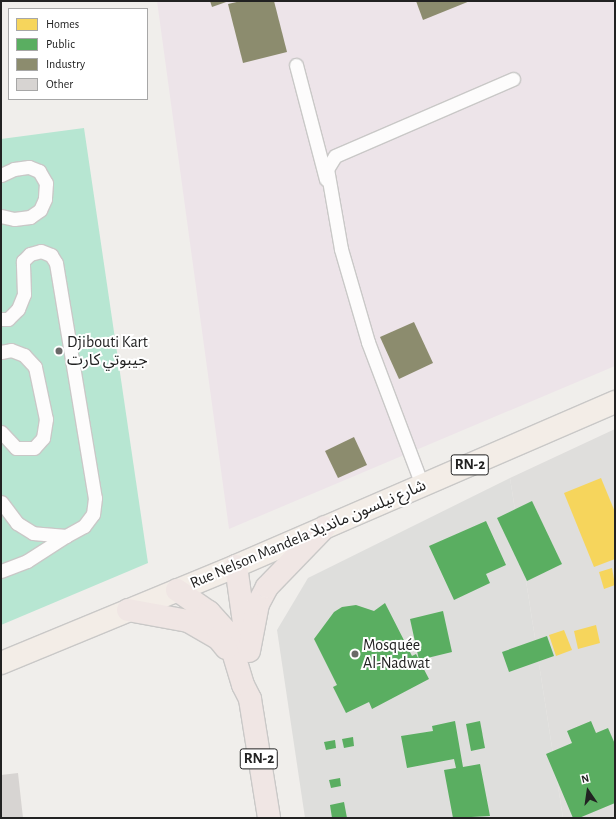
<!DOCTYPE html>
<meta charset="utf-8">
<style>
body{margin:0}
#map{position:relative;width:616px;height:819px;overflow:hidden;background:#f0eeeb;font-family:"Alegreya Sans","Noto Sans Arabic",sans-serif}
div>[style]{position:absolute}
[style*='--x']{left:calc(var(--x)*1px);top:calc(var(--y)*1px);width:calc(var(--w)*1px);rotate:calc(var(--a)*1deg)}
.residential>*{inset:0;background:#dfdedc}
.industrial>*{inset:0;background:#ede4e9}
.religious>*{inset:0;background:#dededc}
.pitch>*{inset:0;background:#b7e6d2}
.homes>*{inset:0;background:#f6d55c}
.public>*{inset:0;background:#5aae61}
.industry>*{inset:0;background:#8c8c6e}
.building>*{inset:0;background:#d7d4d2}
.roads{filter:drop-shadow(1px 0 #c9c8c7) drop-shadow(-1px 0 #c9c8c7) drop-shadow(0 1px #c9c8c7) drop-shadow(0 -1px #c9c8c7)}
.service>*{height:13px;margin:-6.5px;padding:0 6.5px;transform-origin:6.5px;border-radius:6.5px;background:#fdfcfc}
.primary>*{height:22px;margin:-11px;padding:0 11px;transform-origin:11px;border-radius:11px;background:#f3ede7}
.trunk>*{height:22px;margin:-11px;padding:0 11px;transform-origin:11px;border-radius:11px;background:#f0e6e4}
.dots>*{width:11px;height:11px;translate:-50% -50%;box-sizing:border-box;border:2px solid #fff;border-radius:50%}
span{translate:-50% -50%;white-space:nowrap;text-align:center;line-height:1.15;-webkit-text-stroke:4px #fff;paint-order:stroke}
.shield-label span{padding:1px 3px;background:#fff;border:1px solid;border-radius:3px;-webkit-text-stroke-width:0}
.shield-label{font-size:15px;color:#222;font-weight:700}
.poi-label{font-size:16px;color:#222}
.left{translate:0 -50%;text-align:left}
.street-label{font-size:16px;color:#222}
.frame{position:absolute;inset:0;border:2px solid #222;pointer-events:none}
.legend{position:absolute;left:8px;top:8px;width:140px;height:92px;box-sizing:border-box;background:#fff;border:1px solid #a7a7a7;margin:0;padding:5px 7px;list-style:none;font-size:12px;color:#222}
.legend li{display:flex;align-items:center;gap:8px;height:20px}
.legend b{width:20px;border:1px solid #a7a7a7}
.north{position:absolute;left:568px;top:771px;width:40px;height:40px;-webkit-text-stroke:3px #fff;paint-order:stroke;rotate:347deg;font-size:11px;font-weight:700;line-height:16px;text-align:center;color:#222}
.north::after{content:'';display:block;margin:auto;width:14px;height:18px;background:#222;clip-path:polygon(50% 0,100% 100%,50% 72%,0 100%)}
</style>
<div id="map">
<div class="residential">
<i style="clip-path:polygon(615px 429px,615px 818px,563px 818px,510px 478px)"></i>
</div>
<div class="industrial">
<i style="clip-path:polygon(157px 1px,615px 1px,615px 366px,229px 529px)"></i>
</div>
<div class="religious">
<i style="clip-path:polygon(510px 478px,563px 818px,305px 818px,277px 630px,308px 578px)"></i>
</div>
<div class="pitch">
<i style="clip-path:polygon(84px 128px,148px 563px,1px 625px,1px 139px)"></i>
</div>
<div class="homes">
<i style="clip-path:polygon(601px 478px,615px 512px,615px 559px,594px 567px,564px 493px)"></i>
<i style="clip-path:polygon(612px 568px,615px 585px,604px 589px,599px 572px)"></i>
<i style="clip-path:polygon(596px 625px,600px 643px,578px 649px,574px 631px)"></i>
<i style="clip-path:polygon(564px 630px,572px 650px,556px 656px,549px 635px)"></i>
</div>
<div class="public">
<i style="clip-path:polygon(532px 501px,562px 564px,527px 581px,497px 518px)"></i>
<i style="clip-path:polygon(486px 521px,506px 565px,486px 574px,490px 583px,454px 600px,429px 546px)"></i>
<i style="clip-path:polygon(385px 603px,412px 656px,416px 654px,429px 679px,372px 709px,369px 702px,346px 713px,333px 687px,337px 685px,314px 639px,334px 612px,342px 607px,356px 605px,374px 611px)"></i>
<i style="clip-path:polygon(443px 611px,452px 652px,419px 660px,410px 619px)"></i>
<i style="clip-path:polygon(547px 636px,554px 656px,509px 672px,502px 652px)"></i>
<i style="clip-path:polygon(455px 721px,463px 767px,480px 764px,490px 816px,453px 818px,444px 770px,456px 768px,454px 759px,407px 768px,401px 736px,433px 731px,432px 726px)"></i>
<i style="clip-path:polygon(480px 721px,485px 748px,471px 751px,466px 724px)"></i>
<i style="clip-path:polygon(591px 721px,596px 733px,608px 728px,615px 744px,615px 803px,579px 818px,573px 818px,546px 754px,572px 743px,567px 731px)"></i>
<i style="clip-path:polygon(353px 737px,354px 746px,344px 748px,342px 739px)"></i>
<i style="clip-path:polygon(335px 740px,336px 748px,326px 750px,324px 742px)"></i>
<i style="clip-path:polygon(340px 778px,341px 786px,331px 788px,329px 780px)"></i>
<i style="clip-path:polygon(344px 802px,347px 818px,332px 818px,330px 805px)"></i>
</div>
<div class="industry">
<i style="clip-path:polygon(210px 1px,229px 1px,212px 7px)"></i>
<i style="clip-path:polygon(241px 1px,274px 1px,287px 52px,243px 63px,228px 4px)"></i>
<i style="clip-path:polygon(416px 1px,470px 1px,423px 20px)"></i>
<i style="clip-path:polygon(414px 322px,433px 363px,399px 379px,380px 337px)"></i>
<i style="clip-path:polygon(354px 437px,367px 465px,338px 478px,325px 451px)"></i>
</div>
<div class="building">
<i style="clip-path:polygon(18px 773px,23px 818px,1px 818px,1px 775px)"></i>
</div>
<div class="roads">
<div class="service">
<i style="--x:296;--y:65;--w:118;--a:75.3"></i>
<i style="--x:1;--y:175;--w:14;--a:-25"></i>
<i style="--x:14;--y:169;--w:15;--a:-8"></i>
<i style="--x:29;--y:167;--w:11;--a:22"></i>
<i style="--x:39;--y:171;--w:14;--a:60"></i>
<i style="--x:46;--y:183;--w:16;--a:94"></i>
<i style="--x:45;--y:199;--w:12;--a:114"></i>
<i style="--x:40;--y:210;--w:12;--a:145"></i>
<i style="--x:30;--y:217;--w:16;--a:173"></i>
<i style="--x:14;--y:219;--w:13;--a:-167"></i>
<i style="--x:1;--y:319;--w:7;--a:0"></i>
<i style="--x:8;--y:319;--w:14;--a:-45"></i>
<i style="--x:18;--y:309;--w:16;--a:-68"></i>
<i style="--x:24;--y:294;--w:33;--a:-92"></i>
<i style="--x:23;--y:261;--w:10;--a:-45"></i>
<i style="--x:30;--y:254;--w:11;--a:-15"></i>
<i style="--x:41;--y:251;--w:11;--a:22"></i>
<i style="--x:51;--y:255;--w:9;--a:58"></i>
<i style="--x:56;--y:263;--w:238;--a:80.6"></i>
<i style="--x:95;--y:498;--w:16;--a:97"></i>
<i style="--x:93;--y:514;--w:15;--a:127"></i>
<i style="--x:84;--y:526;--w:21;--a:151"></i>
<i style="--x:66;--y:536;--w:33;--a:-175"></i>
<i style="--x:33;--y:533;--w:19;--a:-148"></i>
<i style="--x:17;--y:523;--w:26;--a:-127"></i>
<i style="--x:1;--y:352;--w:10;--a:-11"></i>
<i style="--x:11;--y:350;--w:14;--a:21"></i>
<i style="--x:24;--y:355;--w:16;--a:47"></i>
<i style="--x:35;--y:367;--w:53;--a:78.1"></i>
<i style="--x:46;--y:419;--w:19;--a:99"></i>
<i style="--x:43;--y:438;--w:13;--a:132"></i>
<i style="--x:34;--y:448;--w:18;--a:180"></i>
<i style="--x:16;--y:448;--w:22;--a:-133"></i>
<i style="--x:422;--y:485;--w:153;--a:-110.7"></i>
<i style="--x:368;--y:342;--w:97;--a:-106.2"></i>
<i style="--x:341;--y:249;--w:81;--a:-99.9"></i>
<i style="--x:327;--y:169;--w:15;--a:-58"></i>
<i style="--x:335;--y:156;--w:194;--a:-23.4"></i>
<i style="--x:1;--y:571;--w:28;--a:-21"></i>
<i style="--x:27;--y:561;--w:46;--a:-32.7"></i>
</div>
<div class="primary">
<i style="--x:1;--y:663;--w:254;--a:-22.4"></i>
<i style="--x:236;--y:566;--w:413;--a:-23.4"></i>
</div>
<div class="trunk">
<i style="--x:236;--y:566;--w:72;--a:82"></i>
<i style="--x:177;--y:590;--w:39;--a:35"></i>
<i style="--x:209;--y:612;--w:27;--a:48"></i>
<i style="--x:227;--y:632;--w:55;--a:73.2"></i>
<i style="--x:243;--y:685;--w:16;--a:63"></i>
<i style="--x:250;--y:699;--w:121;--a:80.9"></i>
<i style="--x:128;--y:610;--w:61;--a:10.4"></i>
<i style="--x:188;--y:621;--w:34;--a:30"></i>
<i style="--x:218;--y:638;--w:13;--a:51"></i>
<i style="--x:249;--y:651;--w:48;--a:-79.2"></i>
<i style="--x:258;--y:604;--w:19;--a:-62"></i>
<i style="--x:267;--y:587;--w:83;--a:-46"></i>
</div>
</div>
<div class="dots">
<i style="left:59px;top:351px;background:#6a6968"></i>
<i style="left:355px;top:654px;background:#6a6968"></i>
</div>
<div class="shield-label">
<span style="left:470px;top:465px">RN-2</span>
<span style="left:259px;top:759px">RN-2</span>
</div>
<div class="poi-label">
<span class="left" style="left:67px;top:351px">Djibouti Kart<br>جيبوتي كارت</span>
<span class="left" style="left:363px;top:654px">Mosquée<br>Al-Nadwat</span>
</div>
<div class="street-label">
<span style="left:308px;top:534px;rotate:-23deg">Rue Nelson Mandela شارع نيلسون مانديلا</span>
</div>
<div class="frame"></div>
<ul class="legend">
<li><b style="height:11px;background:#f6d55c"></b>Homes</li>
<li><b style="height:11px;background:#5aae61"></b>Public</li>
<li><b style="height:11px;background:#8c8c6e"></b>Industry</li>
<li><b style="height:11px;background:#d7d4d2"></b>Other</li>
</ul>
<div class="north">N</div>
</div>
